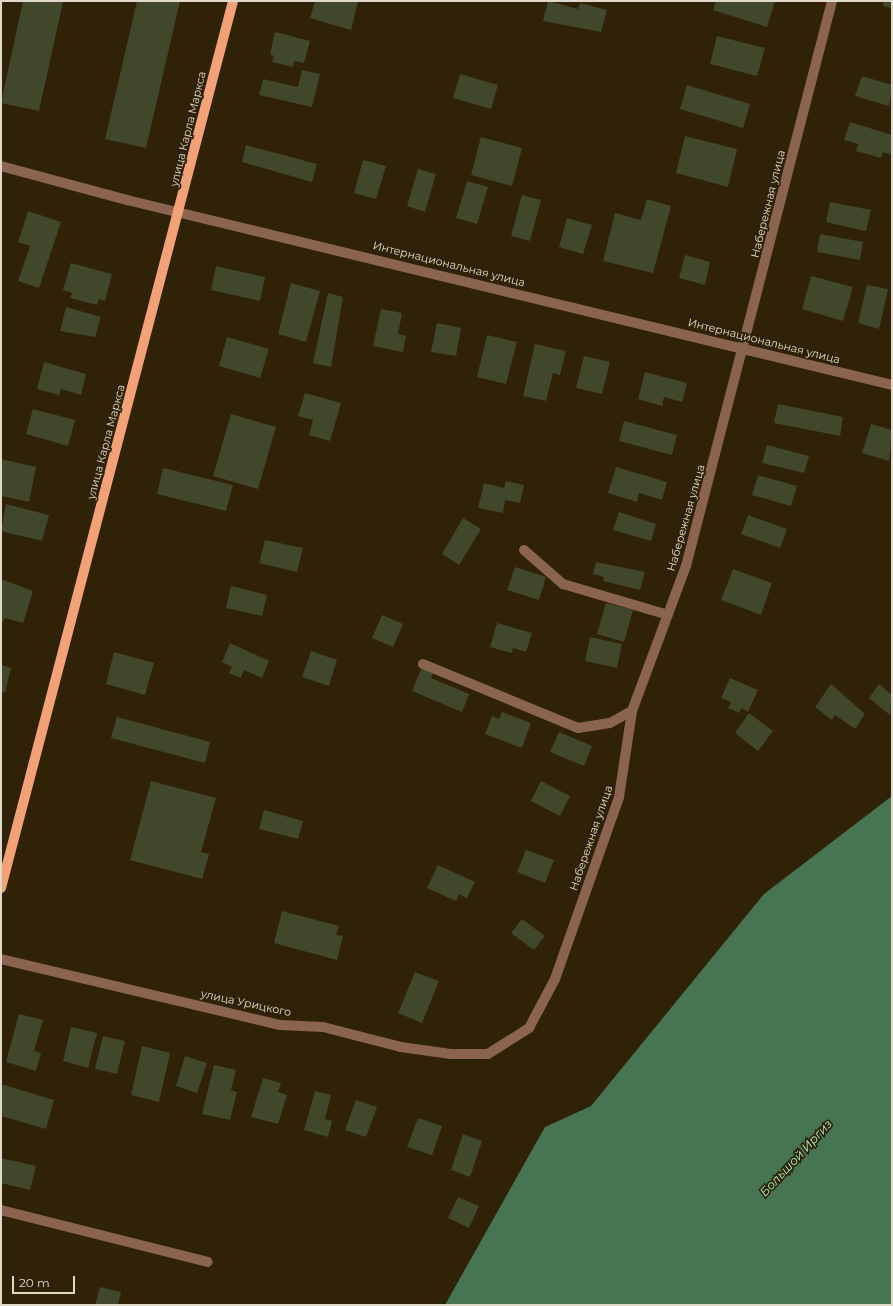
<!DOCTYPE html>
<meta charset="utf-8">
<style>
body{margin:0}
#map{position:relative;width:893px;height:1306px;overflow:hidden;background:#2f2207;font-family:Montserrat,sans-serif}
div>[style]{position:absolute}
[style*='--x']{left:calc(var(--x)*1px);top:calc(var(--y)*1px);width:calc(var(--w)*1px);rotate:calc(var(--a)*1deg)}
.water>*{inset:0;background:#477554}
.building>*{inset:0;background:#41472a}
.minor>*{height:10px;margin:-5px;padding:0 5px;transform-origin:5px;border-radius:5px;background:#8b644f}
.major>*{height:10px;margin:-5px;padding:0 5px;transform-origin:5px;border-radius:5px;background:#f2a276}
span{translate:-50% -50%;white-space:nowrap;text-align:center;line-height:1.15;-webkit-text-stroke:3.5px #2f2207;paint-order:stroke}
.street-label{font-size:11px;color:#e0d8c9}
.water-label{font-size:12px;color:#adf5c0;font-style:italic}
.frame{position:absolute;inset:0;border:2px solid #e0d8c9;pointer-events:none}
.scale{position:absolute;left:12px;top:1276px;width:63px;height:18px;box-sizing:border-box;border:2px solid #e0d8c9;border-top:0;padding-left:5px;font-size:12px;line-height:14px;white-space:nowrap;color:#e0d8c9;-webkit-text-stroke:3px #2f2207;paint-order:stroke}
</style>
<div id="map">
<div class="water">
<i style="clip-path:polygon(892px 796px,892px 1305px,445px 1305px,545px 1127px,591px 1106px,764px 894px)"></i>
</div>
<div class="building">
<i style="clip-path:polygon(23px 1px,63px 2px,39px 111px,1px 103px)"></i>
<i style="clip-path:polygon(137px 1px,180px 1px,146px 148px,105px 139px)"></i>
<i style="clip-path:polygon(315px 1px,358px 2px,351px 30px,310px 18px)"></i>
<i style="clip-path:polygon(548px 1px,578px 9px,580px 3px,607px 10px,601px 32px,543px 21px)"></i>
<i style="clip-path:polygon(716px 1px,775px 1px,767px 27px,713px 10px)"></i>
<i style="clip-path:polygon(884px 1px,892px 1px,892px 8px,883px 6px)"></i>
<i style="clip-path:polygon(275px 32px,310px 41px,304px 63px,294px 61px,293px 67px,272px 62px,274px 56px,270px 54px)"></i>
<i style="clip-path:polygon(717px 36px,765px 48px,757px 76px,710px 64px)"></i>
<i style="clip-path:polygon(302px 70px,320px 74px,312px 107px,259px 95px,263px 79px,298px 87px)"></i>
<i style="clip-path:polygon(460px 74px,498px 85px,491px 109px,453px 98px)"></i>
<i style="clip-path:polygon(862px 76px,892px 85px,889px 106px,855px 96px)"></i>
<i style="clip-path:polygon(687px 85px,750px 104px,743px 128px,680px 109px)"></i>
<i style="clip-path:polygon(850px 122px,892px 135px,892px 155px,883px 152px,881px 158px,856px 151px,858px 144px,844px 140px)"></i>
<i style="clip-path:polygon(685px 136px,737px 149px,728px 187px,676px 173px)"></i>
<i style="clip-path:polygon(481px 137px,522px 148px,512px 186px,471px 175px)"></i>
<i style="clip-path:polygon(246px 145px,317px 164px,312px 182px,242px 162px)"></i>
<i style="clip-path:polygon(363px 160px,386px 166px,376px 199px,354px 193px)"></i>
<i style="clip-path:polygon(418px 169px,436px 174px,425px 212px,407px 206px)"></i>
<i style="clip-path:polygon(467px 181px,488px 187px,477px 224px,456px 218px)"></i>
<i style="clip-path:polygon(522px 195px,541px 200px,530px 241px,511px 236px)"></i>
<i style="clip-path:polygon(647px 199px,671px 206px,653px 273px,603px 261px,615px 213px,641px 220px)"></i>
<i style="clip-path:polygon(830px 202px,871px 210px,866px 231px,826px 222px)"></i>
<i style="clip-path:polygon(28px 211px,61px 222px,39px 288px,18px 281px,30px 246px,18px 242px)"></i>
<i style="clip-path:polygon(567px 218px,592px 225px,583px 254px,559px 247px)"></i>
<i style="clip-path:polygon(820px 234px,863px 242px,860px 260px,817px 252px)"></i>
<i style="clip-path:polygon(685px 255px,710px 262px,705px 285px,679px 278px)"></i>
<i style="clip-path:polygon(71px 263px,112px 274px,105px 301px,99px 299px,97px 305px,70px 298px,72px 293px,63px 290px)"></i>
<i style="clip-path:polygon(216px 266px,265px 277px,260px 301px,211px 290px)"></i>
<i style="clip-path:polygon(811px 276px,853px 287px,843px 321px,802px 309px)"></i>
<i style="clip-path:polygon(291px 283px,320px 291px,306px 342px,278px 334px)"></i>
<i style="clip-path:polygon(867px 285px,888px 289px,879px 329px,858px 323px)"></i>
<i style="clip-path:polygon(328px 293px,343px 297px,331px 367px,313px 363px)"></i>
<i style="clip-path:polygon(66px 307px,101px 317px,95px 337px,60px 331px)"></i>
<i style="clip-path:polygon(381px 309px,402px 313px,398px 334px,406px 336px,403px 352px,373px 346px)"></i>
<i style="clip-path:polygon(437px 323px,461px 328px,456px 356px,431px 352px)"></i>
<i style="clip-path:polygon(487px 335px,517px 342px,506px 384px,477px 377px)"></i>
<i style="clip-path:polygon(227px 337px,269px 349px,260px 378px,219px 366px)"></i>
<i style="clip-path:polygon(535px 344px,566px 351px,560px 375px,553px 373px,546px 401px,523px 396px)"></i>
<i style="clip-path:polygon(584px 356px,610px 362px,602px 394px,576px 388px)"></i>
<i style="clip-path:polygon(44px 362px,86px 374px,81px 395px,61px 389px,59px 395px,37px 389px)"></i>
<i style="clip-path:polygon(645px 372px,687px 383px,682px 402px,664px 397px,662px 406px,638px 399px)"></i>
<i style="clip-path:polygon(305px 393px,341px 403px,330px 441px,309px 435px,313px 420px,298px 416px)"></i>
<i style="clip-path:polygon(778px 404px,843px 417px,840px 436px,774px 423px)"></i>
<i style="clip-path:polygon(33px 409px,75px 420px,68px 446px,26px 434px)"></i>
<i style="clip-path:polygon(231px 414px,276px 427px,258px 489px,213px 476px)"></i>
<i style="clip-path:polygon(624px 421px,677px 435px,672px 455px,619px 441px)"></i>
<i style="clip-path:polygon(871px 424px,892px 430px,889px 461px,862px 453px)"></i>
<i style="clip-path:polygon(767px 445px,809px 456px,804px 473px,762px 463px)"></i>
<i style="clip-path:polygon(1px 459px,36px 467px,29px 502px,1px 496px)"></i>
<i style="clip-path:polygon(616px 467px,667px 482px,662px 500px,639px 493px,637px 502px,608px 493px)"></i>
<i style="clip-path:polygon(163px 468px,233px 485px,226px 511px,157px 494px)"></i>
<i style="clip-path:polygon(758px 475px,797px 486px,791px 506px,752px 495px)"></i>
<i style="clip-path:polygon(506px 481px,524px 485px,520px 503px,505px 500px,503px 513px,478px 508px,484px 483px,504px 488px)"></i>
<i style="clip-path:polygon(6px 504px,49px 515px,42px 541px,1px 531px)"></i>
<i style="clip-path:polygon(619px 512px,656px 524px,651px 541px,613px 530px)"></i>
<i style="clip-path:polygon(748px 515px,787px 529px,780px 548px,741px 534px)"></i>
<i style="clip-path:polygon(463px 518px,481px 529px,459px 565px,442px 554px)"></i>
<i style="clip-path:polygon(265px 540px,303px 548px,297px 572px,259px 563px)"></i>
<i style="clip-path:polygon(596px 562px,645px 572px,640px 590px,603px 581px,604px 577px,593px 574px)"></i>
<i style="clip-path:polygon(515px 567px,546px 577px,539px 600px,507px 590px)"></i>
<i style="clip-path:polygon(733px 569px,772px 583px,761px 615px,721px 600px)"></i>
<i style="clip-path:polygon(1px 579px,33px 591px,23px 623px,5px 618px,1px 625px)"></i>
<i style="clip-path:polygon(231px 586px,267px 595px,262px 616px,226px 608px)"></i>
<i style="clip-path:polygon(606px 603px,633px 610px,624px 642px,597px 634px)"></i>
<i style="clip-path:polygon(382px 615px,403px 624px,393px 647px,372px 638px)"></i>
<i style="clip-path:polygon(497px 623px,532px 633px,526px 652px,513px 648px,512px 653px,490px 647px)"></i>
<i style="clip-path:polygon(590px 637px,622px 644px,617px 668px,585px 661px)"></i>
<i style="clip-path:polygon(230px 643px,269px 661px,262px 678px,244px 670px,241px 678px,229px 673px,232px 667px,222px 662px)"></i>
<i style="clip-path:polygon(311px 651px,337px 660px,329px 686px,302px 677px)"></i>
<i style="clip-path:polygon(114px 652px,154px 663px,145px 695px,106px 684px)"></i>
<i style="clip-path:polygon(1px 665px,11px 668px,5px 693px,1px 692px)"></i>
<i style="clip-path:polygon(422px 667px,434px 672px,431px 678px,469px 694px,462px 712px,412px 691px)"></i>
<i style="clip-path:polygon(730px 678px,758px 690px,748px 712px,742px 708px,739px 713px,728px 708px,731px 702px,721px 698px)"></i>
<i style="clip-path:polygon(831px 684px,865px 714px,855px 729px,835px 715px,832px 720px,815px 707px)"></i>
<i style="clip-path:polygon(879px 684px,892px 695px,890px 715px,869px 698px)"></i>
<i style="clip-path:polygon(502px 712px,531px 723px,522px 748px,485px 734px,492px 716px,499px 719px)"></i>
<i style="clip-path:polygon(749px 713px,773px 731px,758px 751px,735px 733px)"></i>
<i style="clip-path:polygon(117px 717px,210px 742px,205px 763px,111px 738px)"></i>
<i style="clip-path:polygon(559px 732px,592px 746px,584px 766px,550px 752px)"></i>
<i style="clip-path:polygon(151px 781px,216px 798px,201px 852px,209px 854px,202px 879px,130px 860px)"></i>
<i style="clip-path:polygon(541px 781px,570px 796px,560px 816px,531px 801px)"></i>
<i style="clip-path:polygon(264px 810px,303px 821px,298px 839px,259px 829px)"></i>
<i style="clip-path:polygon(526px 850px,554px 860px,545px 883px,517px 872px)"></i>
<i style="clip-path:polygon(438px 865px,475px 882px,467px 898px,459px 894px,456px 901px,427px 888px)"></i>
<i style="clip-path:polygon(282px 911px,339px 926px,336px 935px,343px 936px,337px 960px,274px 943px)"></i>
<i style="clip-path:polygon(522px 919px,545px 936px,534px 950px,511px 933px)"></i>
<i style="clip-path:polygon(415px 972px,439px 981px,422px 1023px,398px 1013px)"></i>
<i style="clip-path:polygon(19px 1014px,43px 1020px,34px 1051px,41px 1053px,36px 1071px,6px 1062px)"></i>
<i style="clip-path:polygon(71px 1027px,97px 1033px,88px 1068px,63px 1061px)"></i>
<i style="clip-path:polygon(103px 1036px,125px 1041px,117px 1074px,95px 1069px)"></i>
<i style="clip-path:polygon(142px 1046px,170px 1053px,159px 1102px,131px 1095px)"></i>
<i style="clip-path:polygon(185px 1056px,207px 1063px,197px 1093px,176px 1086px)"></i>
<i style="clip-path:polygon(214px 1065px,236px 1070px,231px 1090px,237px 1092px,230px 1120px,202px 1114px)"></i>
<i style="clip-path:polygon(263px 1078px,281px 1083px,278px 1092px,287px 1095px,278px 1124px,251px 1117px)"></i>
<i style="clip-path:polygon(1px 1084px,54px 1100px,46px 1129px,1px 1116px)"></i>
<i style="clip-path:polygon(315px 1091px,331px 1095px,325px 1119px,332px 1121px,328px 1137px,304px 1130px)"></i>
<i style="clip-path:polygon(356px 1100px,377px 1107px,366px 1137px,345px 1130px)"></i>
<i style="clip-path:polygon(418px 1118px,442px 1126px,432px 1155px,407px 1147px)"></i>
<i style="clip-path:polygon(463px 1134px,482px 1141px,470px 1177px,451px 1170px)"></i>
<i style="clip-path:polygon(1px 1158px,36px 1166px,30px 1190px,1px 1183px)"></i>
<i style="clip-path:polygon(458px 1197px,479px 1206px,469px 1228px,448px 1218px)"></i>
<i style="clip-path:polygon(100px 1287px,121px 1292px,118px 1305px,95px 1305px)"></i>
</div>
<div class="minor">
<i style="--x:1;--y:166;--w:131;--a:15.1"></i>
<i style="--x:127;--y:200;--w:787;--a:13.59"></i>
<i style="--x:524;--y:550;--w:52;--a:41.1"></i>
<i style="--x:563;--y:584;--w:109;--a:16.4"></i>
<i style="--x:423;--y:664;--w:168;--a:22.4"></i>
<i style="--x:578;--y:728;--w:32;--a:-9"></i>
<i style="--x:610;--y:723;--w:25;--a:-29"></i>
<i style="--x:1;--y:959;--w:287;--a:13.3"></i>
<i style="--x:280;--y:1025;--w:43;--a:2.7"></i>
<i style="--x:323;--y:1027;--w:81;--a:14.4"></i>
<i style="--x:401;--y:1047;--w:50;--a:8"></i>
<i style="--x:451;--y:1054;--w:37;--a:0"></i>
<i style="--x:488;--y:1054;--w:49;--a:-32.4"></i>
<i style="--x:529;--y:1028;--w:55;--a:-62"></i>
<i style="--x:555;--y:979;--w:193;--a:-70.6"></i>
<i style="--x:619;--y:797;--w:87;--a:-81.4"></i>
<i style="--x:632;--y:711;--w:155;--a:-69.6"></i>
<i style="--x:686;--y:566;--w:584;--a:-75.51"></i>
<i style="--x:1;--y:1210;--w:213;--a:14.1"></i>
</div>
<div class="major">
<i style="--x:1;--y:888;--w:917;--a:-75.34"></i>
</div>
<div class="street-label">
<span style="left:188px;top:129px;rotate:-76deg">улица Карла Маркса</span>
<span style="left:768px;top:204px;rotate:-76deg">Набережная улица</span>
<span style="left:449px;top:264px;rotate:14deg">Интернациональная улица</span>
<span style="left:764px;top:341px;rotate:14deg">Интернациональная улица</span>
<span style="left:106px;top:442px;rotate:-75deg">улица Карла Маркса</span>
<span style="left:686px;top:518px;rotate:-74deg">Набережная улица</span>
<span style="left:591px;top:838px;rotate:-71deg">Набережная улица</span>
<span style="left:246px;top:1003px;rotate:12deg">улица Урицкого</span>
</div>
<div class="water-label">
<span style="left:796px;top:1158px;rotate:-47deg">Большой Иргиз</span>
</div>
<div class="frame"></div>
<div class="scale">20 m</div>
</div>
